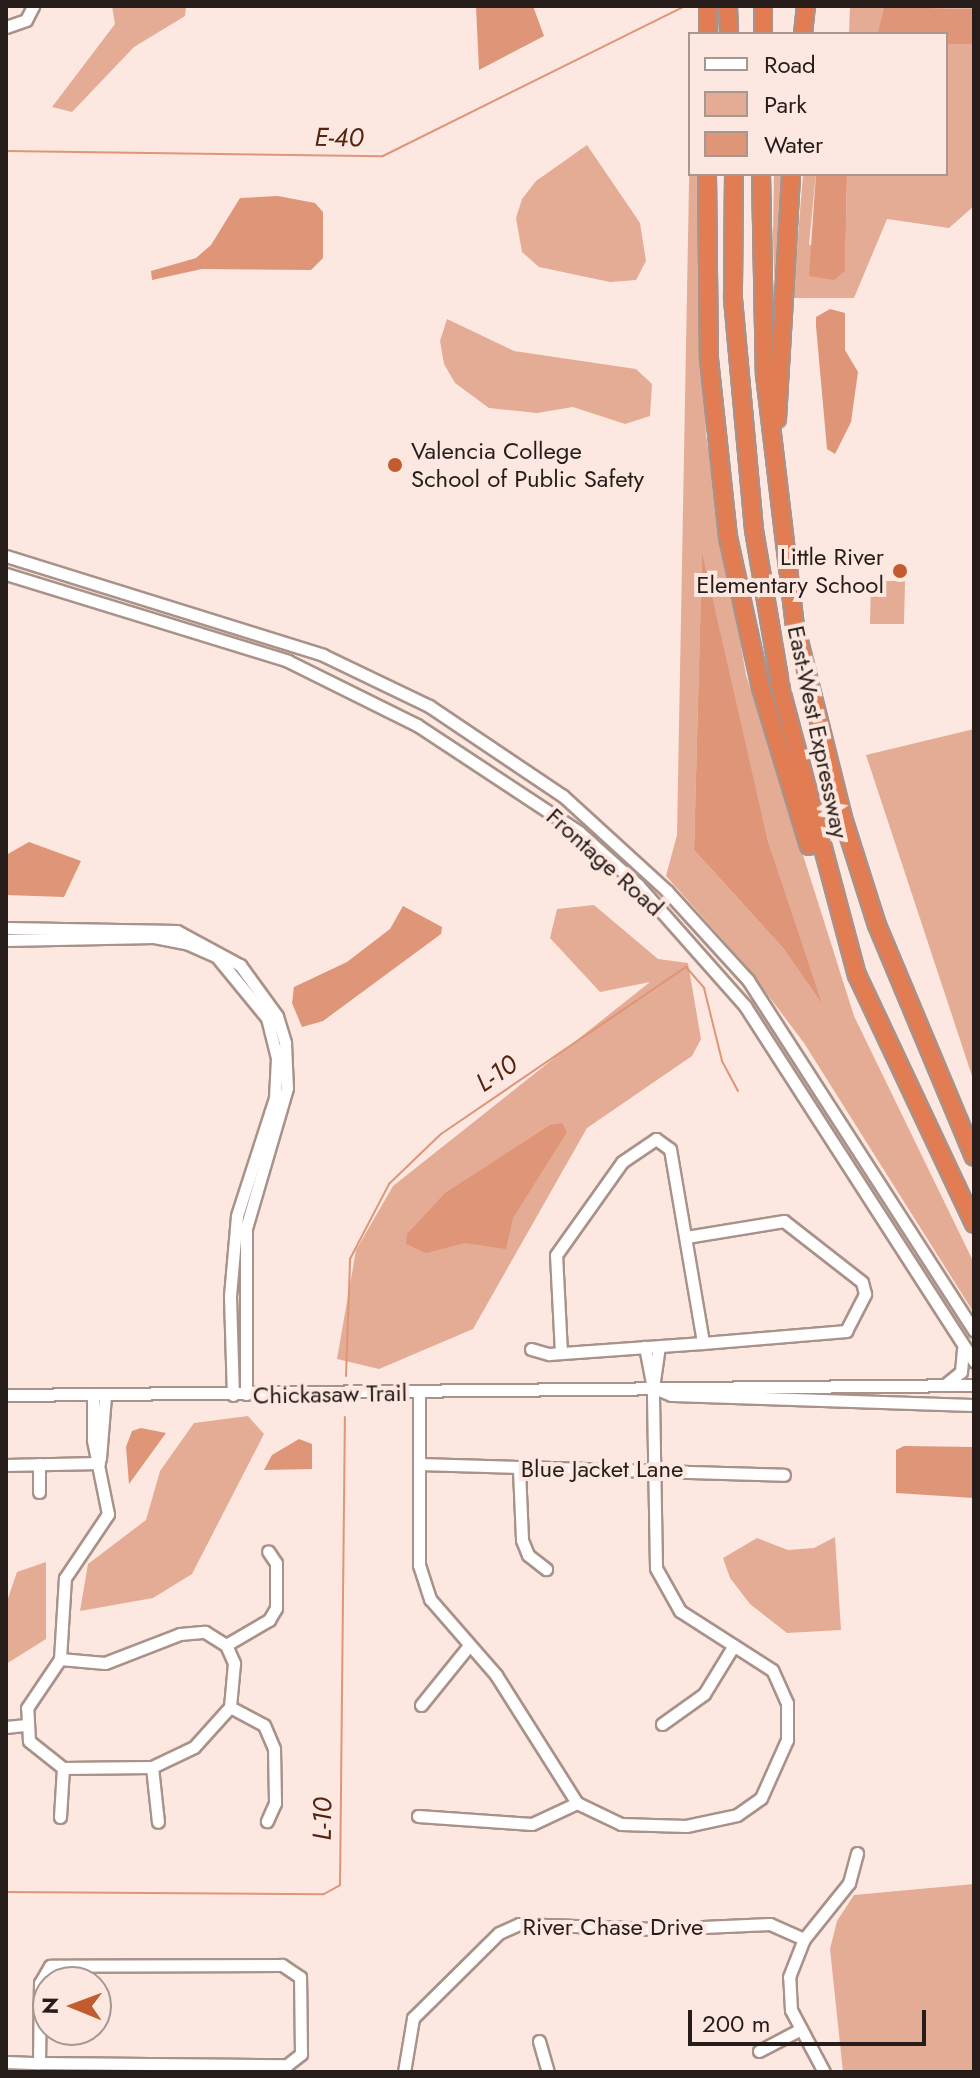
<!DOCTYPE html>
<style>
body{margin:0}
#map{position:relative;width:980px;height:2078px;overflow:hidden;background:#fce8e0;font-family:Jost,sans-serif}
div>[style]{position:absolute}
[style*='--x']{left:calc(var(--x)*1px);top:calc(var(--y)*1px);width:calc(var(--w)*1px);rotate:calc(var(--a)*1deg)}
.green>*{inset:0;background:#e5ac95}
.water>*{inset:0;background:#df9578}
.stream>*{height:2px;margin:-1px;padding:0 1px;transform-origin:1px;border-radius:1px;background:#df9578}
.roads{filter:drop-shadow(2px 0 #a99289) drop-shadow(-2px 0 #a99289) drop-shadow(0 2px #a99289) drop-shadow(0 -2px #a99289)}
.minor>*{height:11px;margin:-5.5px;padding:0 5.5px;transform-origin:5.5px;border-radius:5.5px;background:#fff}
.highway>*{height:16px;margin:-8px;padding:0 8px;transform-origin:8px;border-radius:8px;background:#e27c53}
.dots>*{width:22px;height:22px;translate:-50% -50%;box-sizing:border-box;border:4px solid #fce8e0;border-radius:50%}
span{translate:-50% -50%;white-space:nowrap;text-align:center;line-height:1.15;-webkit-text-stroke:8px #fce8e0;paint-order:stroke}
.poi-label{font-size:24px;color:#261d1a}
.left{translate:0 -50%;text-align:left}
.right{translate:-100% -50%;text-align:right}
.street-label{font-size:24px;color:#261d1a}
.water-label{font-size:26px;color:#542411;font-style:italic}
.frame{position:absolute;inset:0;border:8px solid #261d1a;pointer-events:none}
.legend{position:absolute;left:688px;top:32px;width:260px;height:144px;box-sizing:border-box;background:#fce8e0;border:2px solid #a69791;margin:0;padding:10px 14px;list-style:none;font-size:24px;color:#261d1a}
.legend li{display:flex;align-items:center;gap:16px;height:40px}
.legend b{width:40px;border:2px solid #a69791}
.north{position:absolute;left:32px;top:1966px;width:80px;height:80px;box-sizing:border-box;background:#fce8e0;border:2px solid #a69791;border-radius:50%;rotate:271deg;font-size:22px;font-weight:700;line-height:32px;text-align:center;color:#261d1a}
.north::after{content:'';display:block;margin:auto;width:28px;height:36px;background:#c25b30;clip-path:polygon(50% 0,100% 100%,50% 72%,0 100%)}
.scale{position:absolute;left:688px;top:2010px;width:238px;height:36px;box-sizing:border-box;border:4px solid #261d1a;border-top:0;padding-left:10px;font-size:24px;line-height:28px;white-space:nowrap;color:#261d1a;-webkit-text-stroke:6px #fce8e0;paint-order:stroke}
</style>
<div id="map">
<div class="green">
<i style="clip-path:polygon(112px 6px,186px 6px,185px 16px,134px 47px,72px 112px,52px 107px,115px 24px)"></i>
<i style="clip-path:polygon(850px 6px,974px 6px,974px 9px,884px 7px,877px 34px,849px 34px)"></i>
<i style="clip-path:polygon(946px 44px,974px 44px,974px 206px,949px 228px,887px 219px,854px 298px,793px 298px,803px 174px,816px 174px,809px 244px,845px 271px,847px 174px,946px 174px)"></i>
<i style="clip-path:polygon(evenodd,690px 129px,690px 174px,698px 174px,706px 435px,746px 675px,854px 1016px,974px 1263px,974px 1313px,804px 1043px,746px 966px,666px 876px,677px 835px,690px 129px,702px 558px,768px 841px,820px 1001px,783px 948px,694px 850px,702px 558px)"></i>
<i style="clip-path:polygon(587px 145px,640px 223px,646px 261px,636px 280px,610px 282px,539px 267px,522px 252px,516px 218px,522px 199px,536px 181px)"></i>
<i style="clip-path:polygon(774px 174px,784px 174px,775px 303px,773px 236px)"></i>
<i style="clip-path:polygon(447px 319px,514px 351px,636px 369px,652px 384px,650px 416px,625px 424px,573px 407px,537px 413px,489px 408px,455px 383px,444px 364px,440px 341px)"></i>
<i style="clip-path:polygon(871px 581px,905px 581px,904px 624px,870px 624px)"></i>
<i style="clip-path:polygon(974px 729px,974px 1082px,866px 755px)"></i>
<i style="clip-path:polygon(594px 905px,658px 959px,688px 963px,701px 1039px,692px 1056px,587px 1128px,473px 1329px,379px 1369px,337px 1359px,356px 1250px,393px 1186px,650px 982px,600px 992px,550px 938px,557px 909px)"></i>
<i style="clip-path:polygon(248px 1416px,264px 1434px,192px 1574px,153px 1598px,80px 1611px,88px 1564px,146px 1520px,160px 1471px,194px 1423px)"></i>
<i style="clip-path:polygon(835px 1537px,841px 1630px,787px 1633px,750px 1604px,730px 1578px,723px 1558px,757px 1538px,788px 1550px,814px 1548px)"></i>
<i style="clip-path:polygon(46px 1562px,46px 1639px,6px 1664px,6px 1604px,17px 1572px)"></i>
<i style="clip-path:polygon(974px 1884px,974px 2072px,843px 2072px,830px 1949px,837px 1921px,854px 1895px)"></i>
</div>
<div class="water">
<i style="clip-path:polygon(476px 6px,533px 6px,544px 36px,479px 70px)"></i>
<i style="clip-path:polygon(884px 7px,974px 9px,974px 44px,946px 44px,946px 34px,877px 34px)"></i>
<i style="clip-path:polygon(816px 174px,847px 174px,845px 271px,834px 280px,809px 276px)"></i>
<i style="clip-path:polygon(278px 196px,315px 203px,323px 212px,323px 258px,311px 270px,202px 269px,152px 280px,151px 271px,196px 258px,211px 245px,240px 198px)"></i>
<i style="clip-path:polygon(830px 309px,845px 313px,845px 350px,858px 372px,851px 422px,835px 454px,827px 449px,816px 326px,816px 317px)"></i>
<i style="clip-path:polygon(702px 553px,768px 841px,822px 1004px,783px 948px,694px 850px)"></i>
<i style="clip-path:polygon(29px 842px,81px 861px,64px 897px,6px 895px,6px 855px)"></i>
<i style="clip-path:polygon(403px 906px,442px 927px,441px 934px,323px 1021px,302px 1027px,292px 1003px,294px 987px,347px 962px,390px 929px)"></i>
<i style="clip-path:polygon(550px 1125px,562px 1123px,567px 1132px,513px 1218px,506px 1249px,465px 1243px,426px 1253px,406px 1244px,407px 1234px,445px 1193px)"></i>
<i style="clip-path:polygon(141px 1428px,166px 1433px,129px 1484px,126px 1447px,132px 1431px)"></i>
<i style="clip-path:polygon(299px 1439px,312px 1444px,312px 1469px,264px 1470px,272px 1455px)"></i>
<i style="clip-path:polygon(904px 1446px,974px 1447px,974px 1498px,896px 1493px,896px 1450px)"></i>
</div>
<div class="stream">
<i style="--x:6;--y:151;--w:377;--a:0.8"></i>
<i style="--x:383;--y:156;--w:337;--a:-26.4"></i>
<i style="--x:346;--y:1376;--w:117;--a:-88"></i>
<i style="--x:350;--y:1259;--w:85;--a:-62.5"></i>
<i style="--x:389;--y:1184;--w:72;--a:-43.9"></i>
<i style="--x:441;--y:1134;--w:297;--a:-34.3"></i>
<i style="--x:686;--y:967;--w:28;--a:49"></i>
<i style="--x:704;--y:988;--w:75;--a:76.1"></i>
<i style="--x:722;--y:1061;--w:34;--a:62"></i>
<i style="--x:6;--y:1892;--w:318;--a:0.4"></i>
<i style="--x:324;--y:1894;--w:18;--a:-29"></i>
<i style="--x:340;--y:1885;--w:468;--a:-89.4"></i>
</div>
<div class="roads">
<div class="minor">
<i style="--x:6;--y:27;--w:21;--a:-19"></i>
<i style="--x:26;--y:20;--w:16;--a:-63"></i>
<i style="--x:6;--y:556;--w:332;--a:17.3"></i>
<i style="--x:323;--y:655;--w:118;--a:25.7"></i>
<i style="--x:429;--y:706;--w:161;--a:33.9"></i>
<i style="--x:563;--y:796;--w:141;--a:42.4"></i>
<i style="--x:667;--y:891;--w:120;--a:47.7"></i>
<i style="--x:748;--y:980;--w:417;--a:57.2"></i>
<i style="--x:6;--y:574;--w:295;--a:17.1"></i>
<i style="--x:288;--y:661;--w:144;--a:26.4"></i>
<i style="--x:417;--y:725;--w:194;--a:33.4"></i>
<i style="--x:579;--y:832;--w:79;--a:41.9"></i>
<i style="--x:638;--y:885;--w:162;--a:48.5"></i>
<i style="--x:745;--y:1006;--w:423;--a:57.2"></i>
<i style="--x:6;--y:928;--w:171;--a:1"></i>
<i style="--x:177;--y:931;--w:72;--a:28.4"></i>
<i style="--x:240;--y:965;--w:63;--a:54"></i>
<i style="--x:277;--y:1016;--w:28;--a:73"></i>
<i style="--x:285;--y:1043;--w:45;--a:87.5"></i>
<i style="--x:287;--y:1088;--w:146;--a:106.3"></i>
<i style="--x:246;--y:1228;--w:166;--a:90"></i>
<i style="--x:6;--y:940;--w:148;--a:-1.2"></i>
<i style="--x:154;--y:937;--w:33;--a:11"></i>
<i style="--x:186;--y:943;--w:34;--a:24"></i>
<i style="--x:217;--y:957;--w:79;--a:50.7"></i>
<i style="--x:267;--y:1018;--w:41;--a:76"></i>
<i style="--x:277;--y:1058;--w:40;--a:92.9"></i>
<i style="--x:275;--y:1098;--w:124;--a:107.9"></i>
<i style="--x:237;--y:1216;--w:80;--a:95"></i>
<i style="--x:230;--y:1296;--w:99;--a:88.3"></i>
<i style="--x:531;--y:1349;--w:19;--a:16"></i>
<i style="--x:549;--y:1354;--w:154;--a:-4.1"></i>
<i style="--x:561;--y:1353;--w:98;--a:-92.9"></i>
<i style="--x:556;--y:1255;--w:114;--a:-54.6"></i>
<i style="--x:622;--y:1162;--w:41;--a:-34.1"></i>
<i style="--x:656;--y:1139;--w:17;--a:36"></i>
<i style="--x:670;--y:1149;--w:197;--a:80.3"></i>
<i style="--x:703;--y:1343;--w:144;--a:-4.8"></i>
<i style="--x:846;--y:1331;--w:42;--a:-62.8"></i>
<i style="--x:865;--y:1294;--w:12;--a:-104"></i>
<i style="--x:862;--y:1282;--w:99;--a:-142"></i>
<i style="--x:784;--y:1221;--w:99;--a:170.7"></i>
<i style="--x:946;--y:1384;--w:19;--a:-39"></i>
<i style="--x:961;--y:1372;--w:23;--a:-85"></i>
<i style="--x:653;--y:1388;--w:42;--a:-81.9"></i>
<i style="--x:654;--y:1388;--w:18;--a:22"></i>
<i style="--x:671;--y:1395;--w:303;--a:1.9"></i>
<i style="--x:419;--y:1393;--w:172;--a:90"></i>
<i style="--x:419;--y:1565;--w:36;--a:72"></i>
<i style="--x:430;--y:1599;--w:101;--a:49"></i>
<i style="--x:496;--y:1675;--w:151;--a:57.7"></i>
<i style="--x:577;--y:1803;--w:49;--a:25.5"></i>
<i style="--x:621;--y:1824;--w:65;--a:1.8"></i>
<i style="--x:686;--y:1826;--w:52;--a:-12.2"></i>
<i style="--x:737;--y:1815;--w:29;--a:-35"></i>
<i style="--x:761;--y:1798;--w:64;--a:-65.9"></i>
<i style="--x:787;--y:1740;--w:37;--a:-90"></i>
<i style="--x:787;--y:1703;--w:36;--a:-114"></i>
<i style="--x:772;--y:1670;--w:109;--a:-147.3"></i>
<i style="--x:680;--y:1611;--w:49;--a:-119.2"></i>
<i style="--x:656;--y:1568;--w:180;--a:-91"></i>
<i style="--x:653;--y:1388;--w:42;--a:-101"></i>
<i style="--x:6;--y:1395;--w:968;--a:-0.59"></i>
<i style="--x:100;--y:1458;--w:62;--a:-85.4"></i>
<i style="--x:419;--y:1464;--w:365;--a:1.7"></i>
<i style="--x:6;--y:1465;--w:93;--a:-1.2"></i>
<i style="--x:519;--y:1470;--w:70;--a:87.5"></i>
<i style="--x:522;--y:1540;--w:16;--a:68"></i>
<i style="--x:528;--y:1555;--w:23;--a:38"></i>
<i style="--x:39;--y:1492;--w:28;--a:-90"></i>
<i style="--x:226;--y:1645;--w:50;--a:-30.2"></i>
<i style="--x:269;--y:1620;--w:14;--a:-60"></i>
<i style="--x:276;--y:1608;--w:45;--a:-90"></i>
<i style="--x:276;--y:1563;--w:14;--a:-124"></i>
<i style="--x:60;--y:1659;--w:45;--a:5.1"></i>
<i style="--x:105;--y:1663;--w:80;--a:-21.1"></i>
<i style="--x:180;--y:1634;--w:25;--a:-5"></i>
<i style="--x:205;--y:1632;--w:25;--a:32"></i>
<i style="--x:226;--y:1645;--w:20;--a:66"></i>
<i style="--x:234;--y:1663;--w:44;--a:95.2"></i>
<i style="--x:230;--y:1707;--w:54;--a:132"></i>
<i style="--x:194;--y:1747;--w:47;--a:154.5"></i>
<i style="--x:152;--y:1767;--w:89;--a:179.4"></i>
<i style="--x:63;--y:1768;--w:43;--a:-141.5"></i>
<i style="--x:29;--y:1741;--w:33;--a:-93"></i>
<i style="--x:27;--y:1708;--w:59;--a:-56"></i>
<i style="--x:60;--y:1659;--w:81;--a:-86.5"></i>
<i style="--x:65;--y:1578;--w:77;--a:-56.1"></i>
<i style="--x:108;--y:1514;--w:76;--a:-101.5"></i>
<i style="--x:93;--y:1440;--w:44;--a:-90"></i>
<i style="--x:421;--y:1705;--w:73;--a:-51.1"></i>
<i style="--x:230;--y:1707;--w:38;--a:28"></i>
<i style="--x:264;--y:1725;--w:26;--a:67"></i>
<i style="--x:274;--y:1749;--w:54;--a:88.9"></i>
<i style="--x:275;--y:1803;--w:20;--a:114"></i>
<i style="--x:662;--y:1724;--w:52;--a:-35.5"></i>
<i style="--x:704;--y:1694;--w:57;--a:-58.5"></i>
<i style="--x:6;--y:1727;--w:18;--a:-6"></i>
<i style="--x:152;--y:1767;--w:55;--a:83.8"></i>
<i style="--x:418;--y:1816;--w:114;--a:4"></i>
<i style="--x:532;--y:1824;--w:50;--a:-25"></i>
<i style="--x:60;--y:1817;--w:49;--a:-86.5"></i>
<i style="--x:539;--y:2041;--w:32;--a:74"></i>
<i style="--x:759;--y:2051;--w:45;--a:-27.7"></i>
<i style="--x:6;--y:2062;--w:33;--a:2"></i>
<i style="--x:39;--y:2063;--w:248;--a:0.5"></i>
<i style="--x:287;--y:2065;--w:18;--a:-38"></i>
<i style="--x:301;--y:2054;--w:77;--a:-90.7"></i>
<i style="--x:300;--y:1977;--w:22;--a:-146"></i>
<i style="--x:282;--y:1965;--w:232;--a:179.8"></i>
<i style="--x:50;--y:1966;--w:20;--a:120"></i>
<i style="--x:40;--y:1983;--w:80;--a:90.7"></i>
<i style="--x:404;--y:2072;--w:55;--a:-80.5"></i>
<i style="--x:413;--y:2018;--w:121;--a:-44.7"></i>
<i style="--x:499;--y:1933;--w:22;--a:-24"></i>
<i style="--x:519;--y:1924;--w:139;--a:2.1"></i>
<i style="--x:658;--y:1929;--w:112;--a:-2.6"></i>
<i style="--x:770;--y:1924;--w:37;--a:24"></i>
<i style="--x:824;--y:2072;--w:70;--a:-118"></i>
<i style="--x:791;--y:2010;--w:33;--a:-93"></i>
<i style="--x:789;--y:1977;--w:41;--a:-68.5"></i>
<i style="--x:804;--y:1939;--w:72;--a:-51.2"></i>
<i style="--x:849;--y:1883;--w:31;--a:-75"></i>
</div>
<div class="highway">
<i style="--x:728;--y:6;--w:28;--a:88"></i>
<i style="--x:708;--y:34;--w:28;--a:-90"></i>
<i style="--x:763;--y:34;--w:28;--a:-90"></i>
<i style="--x:803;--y:34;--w:28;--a:-84"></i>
<i style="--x:707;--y:174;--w:185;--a:89.4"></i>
<i style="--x:709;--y:359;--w:179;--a:83.9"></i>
<i style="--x:728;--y:537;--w:155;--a:77.7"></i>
<i style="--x:761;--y:688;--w:165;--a:73.1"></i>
<i style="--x:734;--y:174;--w:125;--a:90.5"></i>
<i style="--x:733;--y:299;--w:232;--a:84.8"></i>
<i style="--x:754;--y:530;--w:162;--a:80.4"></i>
<i style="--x:781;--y:690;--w:295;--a:75.1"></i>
<i style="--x:857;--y:975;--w:275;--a:64.8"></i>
<i style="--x:761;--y:174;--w:201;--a:88.9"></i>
<i style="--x:765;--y:375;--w:252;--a:83.2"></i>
<i style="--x:795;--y:625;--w:199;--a:76"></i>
<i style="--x:843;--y:818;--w:112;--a:72.4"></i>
<i style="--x:877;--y:925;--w:251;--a:67.3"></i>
<i style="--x:777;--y:419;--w:245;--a:-86.7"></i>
</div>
</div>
<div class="dots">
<i style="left:395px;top:465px;background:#c25b30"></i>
<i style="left:900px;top:571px;background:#c25b30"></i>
</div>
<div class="poi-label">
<span class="left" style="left:411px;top:465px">Valencia College<br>School of Public Safety</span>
<span class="right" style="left:884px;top:571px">Little River<br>Elementary School</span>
</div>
<div class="street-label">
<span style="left:818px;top:732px;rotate:78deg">East-West Expressway</span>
<span style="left:605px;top:862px;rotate:42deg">Frontage Road</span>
<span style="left:330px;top:1394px;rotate:-1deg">Chickasaw Trail</span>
<span style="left:602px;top:1469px">Blue Jacket Lane</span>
<span style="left:613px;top:1927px">River Chase Drive</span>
</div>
<div class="water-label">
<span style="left:339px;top:138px;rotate:1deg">E-40</span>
<span style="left:497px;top:1074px;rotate:-34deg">L-10</span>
<span style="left:323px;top:1819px;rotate:-89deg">L-10</span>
</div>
<div class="frame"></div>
<ul class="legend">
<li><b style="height:10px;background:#fff"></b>Road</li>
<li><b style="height:22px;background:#e5ac95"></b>Park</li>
<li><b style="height:22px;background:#df9578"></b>Water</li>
</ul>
<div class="north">N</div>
<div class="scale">200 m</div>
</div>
